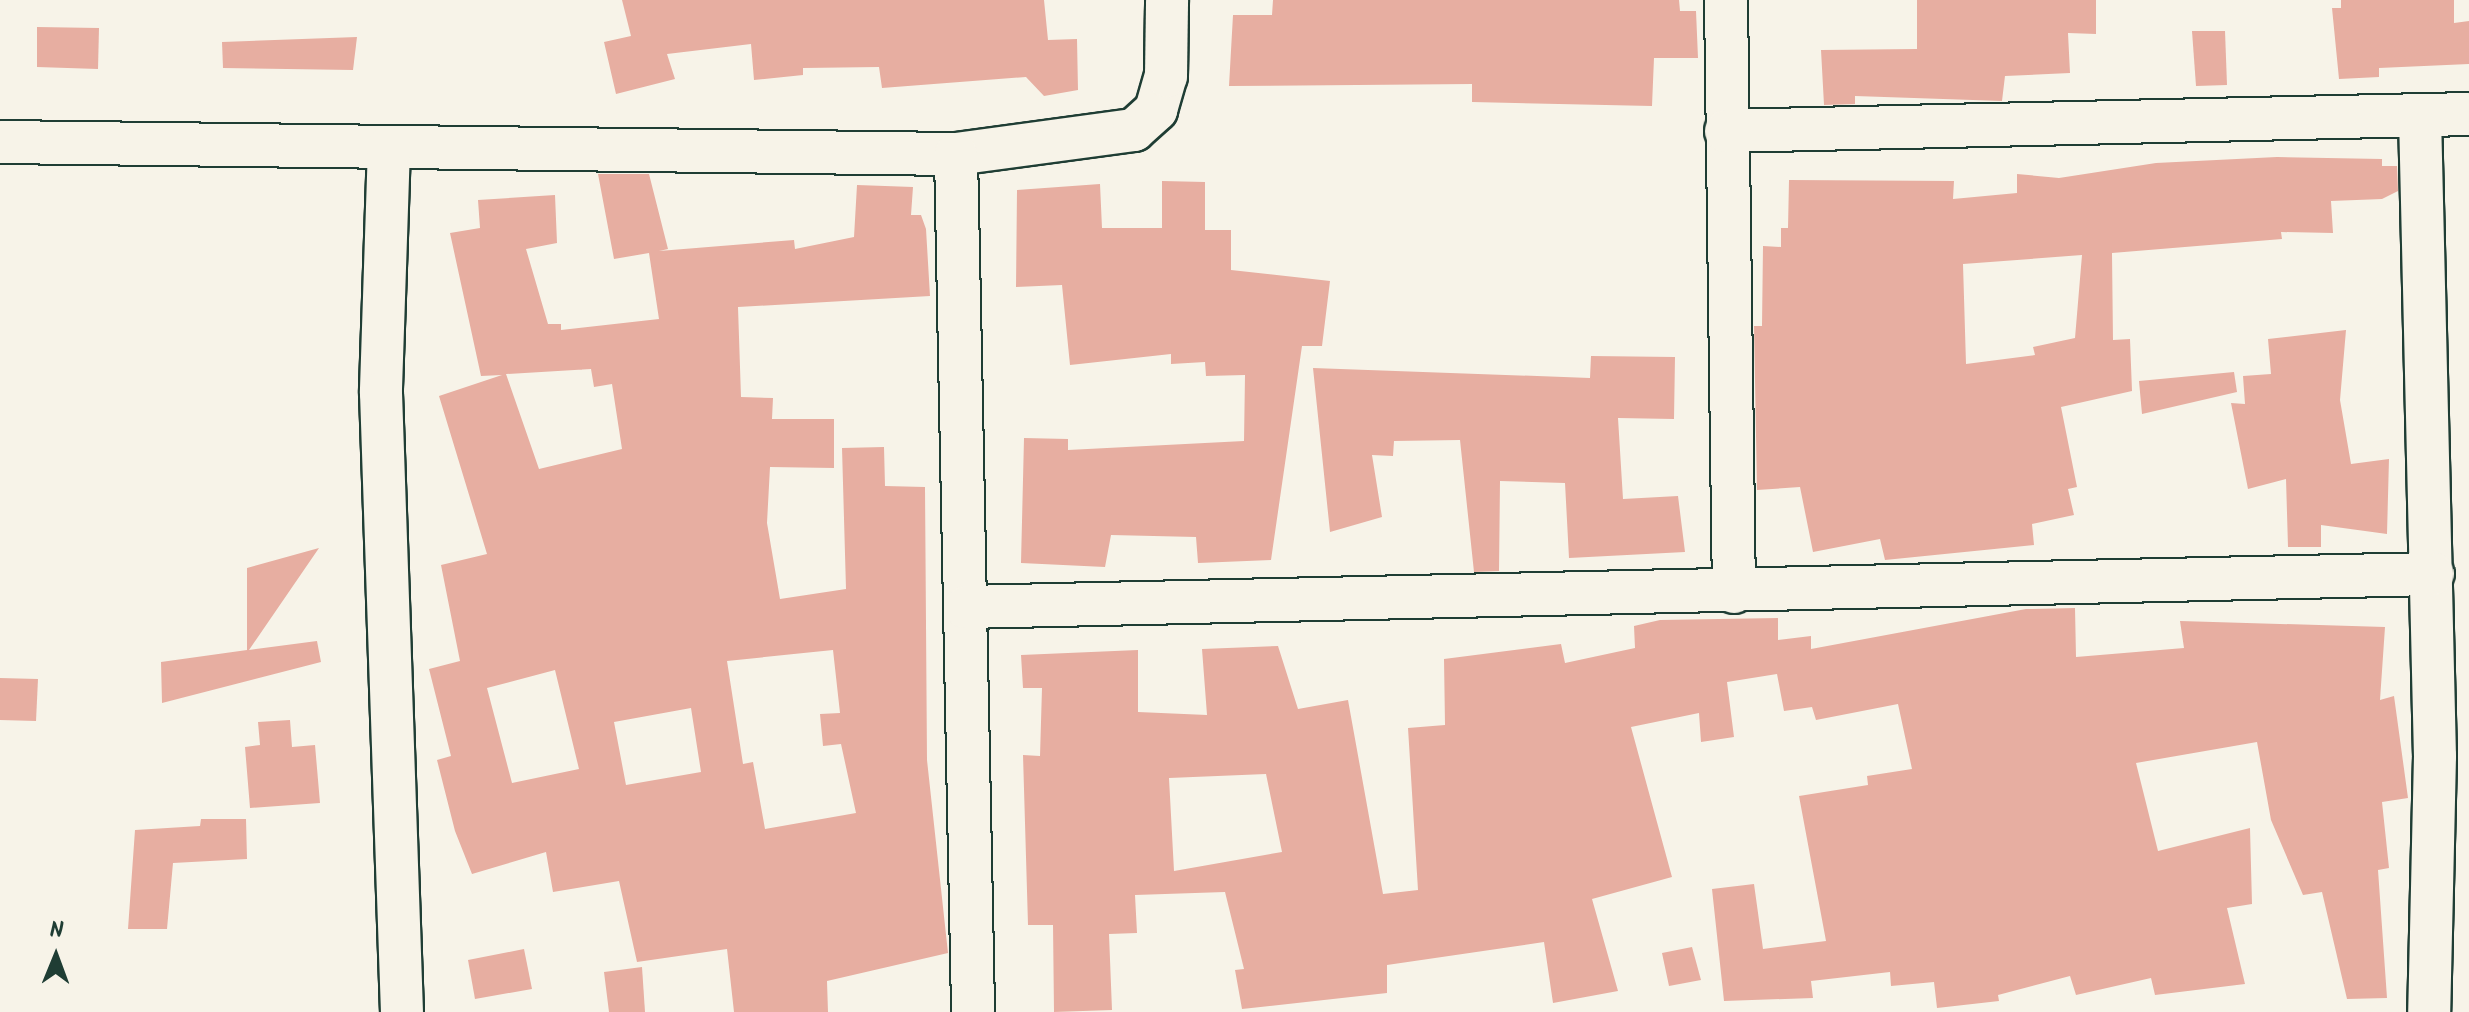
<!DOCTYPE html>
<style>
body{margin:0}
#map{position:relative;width:2469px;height:1012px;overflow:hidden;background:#f7f3e8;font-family:Kalam,sans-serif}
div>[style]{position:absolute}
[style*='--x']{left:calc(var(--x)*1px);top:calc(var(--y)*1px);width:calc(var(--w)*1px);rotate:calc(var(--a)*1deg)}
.building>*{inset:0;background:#e7aea1}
.roads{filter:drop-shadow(2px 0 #1f3d34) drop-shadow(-2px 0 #1f3d34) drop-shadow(0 2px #1f3d34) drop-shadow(0 -2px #1f3d34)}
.street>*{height:42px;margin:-21px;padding:0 21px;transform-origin:21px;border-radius:21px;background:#f7f3e8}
span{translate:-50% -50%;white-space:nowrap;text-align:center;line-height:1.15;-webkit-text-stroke:6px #f7f3e8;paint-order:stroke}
.north{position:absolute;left:16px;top:916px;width:80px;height:80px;-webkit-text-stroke:6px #f7f3e8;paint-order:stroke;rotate:1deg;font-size:22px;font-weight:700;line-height:32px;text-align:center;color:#1f3d34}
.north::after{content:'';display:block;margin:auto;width:28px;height:36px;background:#1f3d34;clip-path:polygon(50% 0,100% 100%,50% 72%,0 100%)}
</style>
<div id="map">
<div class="building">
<i style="clip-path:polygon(622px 0,1044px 0,1048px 40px,1077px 39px,1078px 90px,1044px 96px,1026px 77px,882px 88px,879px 67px,803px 68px,803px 75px,754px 80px,751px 44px,667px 54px,675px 79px,616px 94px,604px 42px,631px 36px)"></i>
<i style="clip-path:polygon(1273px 0,1679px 0,1680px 11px,1696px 11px,1698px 58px,1654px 58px,1652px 106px,1472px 102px,1472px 84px,1229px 86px,1233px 15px,1272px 15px)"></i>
<i style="clip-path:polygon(1917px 0,2096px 0,2096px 34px,2068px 33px,2070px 73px,2005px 76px,2002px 101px,1855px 96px,1855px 104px,1824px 105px,1821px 50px,1917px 49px)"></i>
<i style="clip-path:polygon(2341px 0,2454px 0,2454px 23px,2469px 21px,2469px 64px,2379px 68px,2379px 77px,2339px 79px,2332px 8px,2341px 8px)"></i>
<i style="clip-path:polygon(37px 27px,99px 28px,98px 69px,37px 67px)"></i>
<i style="clip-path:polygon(2192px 31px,2225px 31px,2227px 85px,2196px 86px)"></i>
<i style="clip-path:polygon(357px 37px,353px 70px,223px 68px,222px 42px)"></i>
<i style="clip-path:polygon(evenodd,2277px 157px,2382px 159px,2382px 166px,2397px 166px,2398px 191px,2382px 199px,2331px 201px,2333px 233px,2281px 232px,2282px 239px,2112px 253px,2113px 340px,2130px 339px,2132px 391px,2061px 407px,2077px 487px,2068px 489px,2074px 515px,2032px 524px,2034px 545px,1885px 560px,1880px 539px,1813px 552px,1800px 487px,1757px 490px,1754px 326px,1762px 326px,1763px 246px,1781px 247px,1781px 228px,1788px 228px,1789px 180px,1954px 181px,1953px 199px,2017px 193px,2017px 174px,2059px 178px,2156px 163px,2277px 157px,2082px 255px,2075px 338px,2033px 347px,2035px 355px,1966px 364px,1963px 264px,2082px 255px)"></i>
<i style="clip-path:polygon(evenodd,598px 174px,649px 174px,668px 249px,659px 251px,794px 240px,795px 249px,854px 237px,857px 185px,913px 187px,911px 215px,921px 215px,926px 229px,930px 296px,738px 307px,741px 397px,773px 398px,772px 419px,834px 419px,834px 468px,770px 467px,767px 523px,780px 599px,846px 589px,842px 448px,884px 447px,885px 486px,925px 487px,927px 760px,948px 953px,827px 981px,828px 1012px,734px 1012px,727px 949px,637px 962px,619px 881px,553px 892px,546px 852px,472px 874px,455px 831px,437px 760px,451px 756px,429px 669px,460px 661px,441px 565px,487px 554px,439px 396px,502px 375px,481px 376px,450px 233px,480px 228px,478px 200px,555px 195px,557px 243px,526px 249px,548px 324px,561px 324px,561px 330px,659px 319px,649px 253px,614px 259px,598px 174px,591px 369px,594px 387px,612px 384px,622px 449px,539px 469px,506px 374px,591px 369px,598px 174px,833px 650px,840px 713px,820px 714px,823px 746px,841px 744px,856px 813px,765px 829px,753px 762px,743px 764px,727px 661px,833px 650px,598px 174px,555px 670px,579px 769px,512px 783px,487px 688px,555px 670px,598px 174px,691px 708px,701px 772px,626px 785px,614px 722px,691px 708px)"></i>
<i style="clip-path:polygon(1162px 181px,1205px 182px,1205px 230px,1231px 230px,1231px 270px,1330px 281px,1322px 346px,1302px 346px,1271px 560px,1198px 563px,1196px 537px,1111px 535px,1105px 567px,1021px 563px,1024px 438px,1068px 439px,1068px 450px,1244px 441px,1245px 375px,1206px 376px,1205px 362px,1171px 364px,1171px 354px,1070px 365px,1062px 285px,1016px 287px,1017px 190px,1100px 184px,1102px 228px,1162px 228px)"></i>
<i style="clip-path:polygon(2346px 330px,2340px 400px,2351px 464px,2389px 459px,2387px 534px,2321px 525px,2321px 547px,2288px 547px,2286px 479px,2248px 489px,2231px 403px,2245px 404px,2243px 376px,2271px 374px,2268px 339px)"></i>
<i style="clip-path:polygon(1591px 356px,1675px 357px,1674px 419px,1618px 418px,1623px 499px,1678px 496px,1685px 552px,1569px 558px,1565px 483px,1500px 481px,1499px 571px,1474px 572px,1460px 440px,1394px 441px,1393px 456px,1372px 455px,1382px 517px,1330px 532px,1313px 368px,1590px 378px)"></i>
<i style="clip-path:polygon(2234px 372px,2237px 392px,2142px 414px,2139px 381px)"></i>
<i style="clip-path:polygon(319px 548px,249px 650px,317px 641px,321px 662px,162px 703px,161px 662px,247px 650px,247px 568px)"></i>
<i style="clip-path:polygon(evenodd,2075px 608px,2076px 657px,2184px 648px,2180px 621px,2385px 627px,2380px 700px,2394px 696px,2408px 798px,2382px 802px,2389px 868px,2378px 870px,2387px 998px,2347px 999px,2322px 892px,2303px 895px,2271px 820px,2257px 742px,2136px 763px,2158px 851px,2250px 828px,2252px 904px,2227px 908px,2245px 984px,2155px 995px,2151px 978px,2076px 995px,2070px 976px,1998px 995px,1999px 1001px,1937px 1008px,1934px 982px,1891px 986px,1890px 972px,1811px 981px,1813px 998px,1724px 1001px,1712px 889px,1754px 884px,1763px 949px,1826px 941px,1799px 796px,1868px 785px,1867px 776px,1912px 769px,1898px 704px,1816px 720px,1812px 707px,1784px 711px,1777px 674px,1727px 682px,1734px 737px,1701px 742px,1699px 713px,1631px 727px,1672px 877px,1592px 899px,1618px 991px,1553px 1003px,1544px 942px,1387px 965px,1387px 993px,1242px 1009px,1235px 970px,1244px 969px,1225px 892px,1135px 895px,1137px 933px,1109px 934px,1112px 1010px,1054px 1012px,1053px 925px,1028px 925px,1023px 755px,1040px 756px,1042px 688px,1023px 688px,1021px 655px,1138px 650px,1138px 712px,1207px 715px,1202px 649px,1278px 646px,1298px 709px,1348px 700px,1383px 894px,1418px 890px,1408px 728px,1445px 725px,1444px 659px,1561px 644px,1565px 663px,1635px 648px,1634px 626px,1660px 620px,1778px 618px,1778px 640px,1811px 636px,1811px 649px,2026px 609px,2075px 608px,1266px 774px,1282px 852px,1174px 871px,1169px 778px,1266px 774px)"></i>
<i style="clip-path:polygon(0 678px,38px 679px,36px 721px,0 720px)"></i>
<i style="clip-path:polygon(290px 720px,292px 747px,315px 745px,320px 803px,250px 808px,245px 747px,260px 745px,258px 722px)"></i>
<i style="clip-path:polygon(201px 819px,246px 819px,247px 859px,173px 863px,167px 929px,128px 929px,135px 830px,200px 826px)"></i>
<i style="clip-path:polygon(1692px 947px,1701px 980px,1669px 986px,1662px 953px)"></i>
<i style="clip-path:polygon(524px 949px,532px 989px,475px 999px,468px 960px)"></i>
<i style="clip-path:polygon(642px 967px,645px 1012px,609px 1012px,604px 972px)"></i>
</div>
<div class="roads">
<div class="street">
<i style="--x:1726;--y:0;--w:592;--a:89.23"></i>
<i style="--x:2420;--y:116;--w:640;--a:88.66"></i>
<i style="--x:2435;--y:756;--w:256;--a:91.3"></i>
<i style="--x:1726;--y:131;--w:743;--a:-1.31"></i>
<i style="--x:0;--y:142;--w:956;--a:0.72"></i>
<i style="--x:956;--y:154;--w:180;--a:-7.7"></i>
<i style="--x:1134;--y:130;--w:30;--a:-42"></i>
<i style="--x:1156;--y:110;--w:35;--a:-74"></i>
<i style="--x:1166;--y:76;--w:76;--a:-89.2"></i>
<i style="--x:389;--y:147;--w:246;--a:91.9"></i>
<i style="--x:381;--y:393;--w:619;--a:88.06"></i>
<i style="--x:956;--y:154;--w:858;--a:88.86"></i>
<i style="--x:966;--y:607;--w:1467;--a:-1.29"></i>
</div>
</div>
<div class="north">N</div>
</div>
